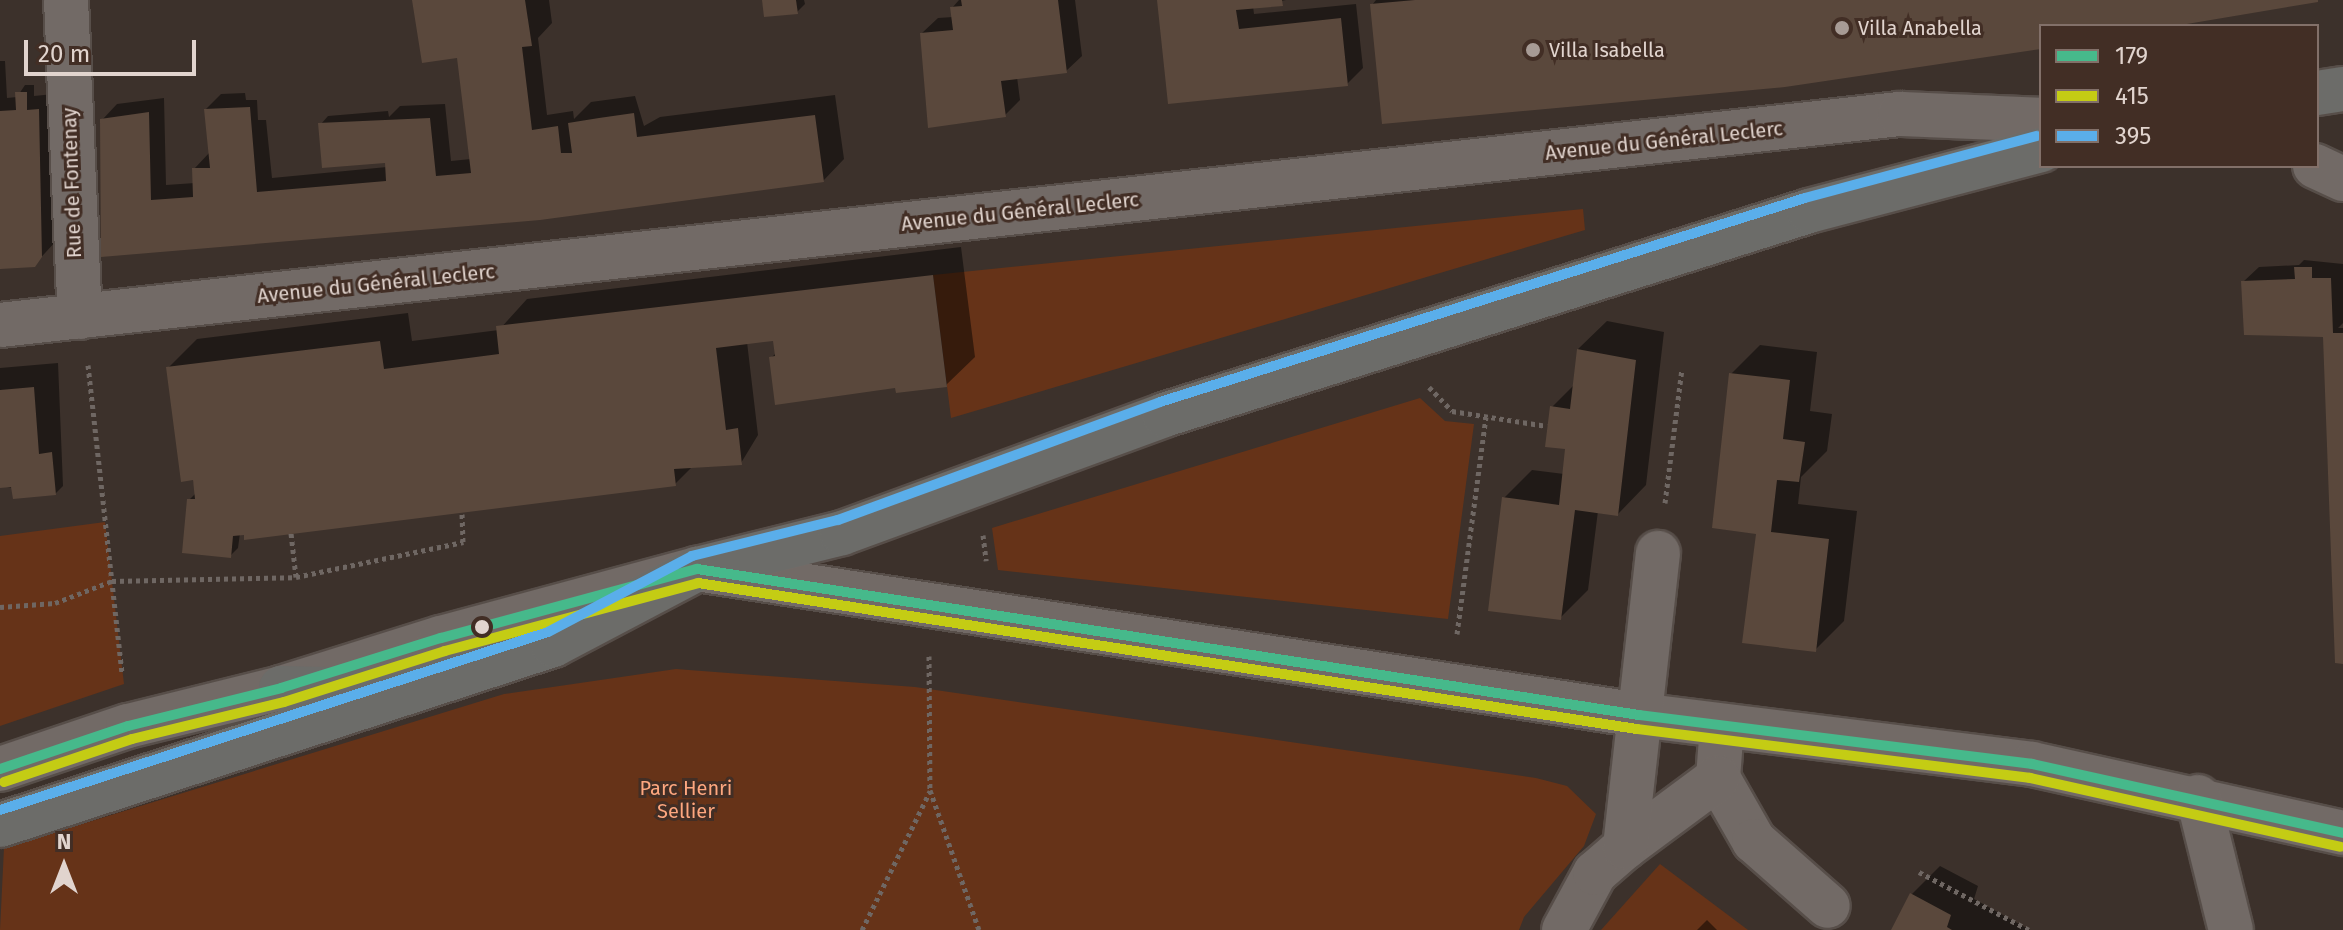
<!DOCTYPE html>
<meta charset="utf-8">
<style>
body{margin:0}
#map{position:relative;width:2343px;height:930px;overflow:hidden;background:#3c312b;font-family:"Fira Sans",sans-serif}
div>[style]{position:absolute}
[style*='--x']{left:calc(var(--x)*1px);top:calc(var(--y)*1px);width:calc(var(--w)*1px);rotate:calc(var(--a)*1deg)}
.green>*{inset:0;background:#663318}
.shadow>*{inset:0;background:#0007}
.building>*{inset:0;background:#5a483c}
.path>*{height:5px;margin-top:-2.5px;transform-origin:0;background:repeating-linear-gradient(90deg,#6f6763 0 4px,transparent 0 8px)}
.roads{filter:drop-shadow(2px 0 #574e49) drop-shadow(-2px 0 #574e49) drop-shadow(0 2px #574e49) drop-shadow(0 -2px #574e49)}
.minor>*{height:44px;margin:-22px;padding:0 22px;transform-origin:22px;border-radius:22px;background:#726a66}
.major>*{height:44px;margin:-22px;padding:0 22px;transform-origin:22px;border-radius:22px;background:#6c6c69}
.bus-1>*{height:10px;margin:-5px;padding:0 5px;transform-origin:5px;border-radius:5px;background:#46b98b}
.bus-2>*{height:10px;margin:-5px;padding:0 5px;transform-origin:5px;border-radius:5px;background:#c4cc14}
.bus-3>*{height:10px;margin:-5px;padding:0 5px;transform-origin:5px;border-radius:5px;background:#5aaeea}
.dots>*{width:22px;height:22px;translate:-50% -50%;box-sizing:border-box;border:4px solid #422e25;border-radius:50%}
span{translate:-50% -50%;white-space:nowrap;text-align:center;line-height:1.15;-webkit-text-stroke:6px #422e25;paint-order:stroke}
.poi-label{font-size:20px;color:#e1d4ce}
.left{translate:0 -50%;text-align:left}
.street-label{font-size:20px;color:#e1d4ce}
.park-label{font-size:20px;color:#fea77f}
.legend{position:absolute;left:2039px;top:24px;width:280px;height:144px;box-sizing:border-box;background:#422e25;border:2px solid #827069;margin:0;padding:10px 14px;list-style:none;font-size:24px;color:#e1d4ce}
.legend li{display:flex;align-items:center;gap:16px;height:40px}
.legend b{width:40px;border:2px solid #827069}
.north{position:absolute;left:24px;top:826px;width:80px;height:80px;-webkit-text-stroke:6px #422e25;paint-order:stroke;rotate:0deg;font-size:22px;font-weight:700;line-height:32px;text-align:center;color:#e1d4ce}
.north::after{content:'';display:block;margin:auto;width:28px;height:36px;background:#e1d4ce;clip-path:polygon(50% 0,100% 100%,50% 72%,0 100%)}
.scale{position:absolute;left:24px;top:40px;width:172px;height:36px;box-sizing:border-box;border:4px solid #e1d4ce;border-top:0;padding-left:10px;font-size:24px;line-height:28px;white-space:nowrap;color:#e1d4ce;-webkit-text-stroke:6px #422e25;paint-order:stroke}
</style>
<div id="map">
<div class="green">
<i style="clip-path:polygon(1583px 209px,1585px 230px,951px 418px,933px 275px)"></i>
<i style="clip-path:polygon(1420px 398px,1445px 421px,1474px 424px,1448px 619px,998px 570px,992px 528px)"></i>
<i style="clip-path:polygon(105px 522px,124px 684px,0 726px,0 536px)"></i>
<i style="clip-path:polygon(676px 669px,915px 687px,1536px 778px,1567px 786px,1596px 814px,1584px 846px,1524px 917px,1519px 930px,0 930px,4px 848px,504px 694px)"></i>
<i style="clip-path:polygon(1660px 864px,1748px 930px,1601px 930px)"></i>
</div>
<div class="shadow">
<i style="clip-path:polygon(414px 0,549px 0,552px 23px,538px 38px,547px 115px,573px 111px,574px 119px,591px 102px,635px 96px,644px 126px,660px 117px,835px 95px,844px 159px,823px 181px,103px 255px,102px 120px,117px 104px,164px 98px,166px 185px,195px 183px,194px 169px,210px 152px,206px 109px,221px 94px,245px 93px,246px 100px,257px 100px,258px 120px,266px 120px,272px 178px,387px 167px,387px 161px,321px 124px,328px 116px,388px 111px,389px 117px,400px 106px,445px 104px,451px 161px,471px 159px,459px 56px)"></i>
<i style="clip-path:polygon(764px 0,804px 0,805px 4px,797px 12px)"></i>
<i style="clip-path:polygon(959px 0,1075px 0,1082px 56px,1066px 71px,1017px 77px,1020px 100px,1005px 115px,922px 33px,938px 18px,953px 17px,952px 8px)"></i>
<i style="clip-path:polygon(1158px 0,1286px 0,1253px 6px,1254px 14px,1356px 4px,1363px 68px,1347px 84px)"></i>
<i style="clip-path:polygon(1376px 0,2311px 0,2151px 26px,2041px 26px,2041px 44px,1372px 5px)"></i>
<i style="clip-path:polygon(0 61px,5px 61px,7px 98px,17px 97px,25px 85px,34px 85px,34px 96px,54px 94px,57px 240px,34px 265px,0 267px)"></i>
<i style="clip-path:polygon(961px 247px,975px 357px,946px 385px,897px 383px,771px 358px,777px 352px,775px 339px,747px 342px,758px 435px,741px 463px,693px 466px,675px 484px,240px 533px,238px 548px,230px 556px,189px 500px,196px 493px,168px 368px,197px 339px,408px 313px,412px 341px,499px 330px,527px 299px)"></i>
<i style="clip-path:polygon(2304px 260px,2343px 264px,2343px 323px,2338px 328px,2343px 328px,2343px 662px,2325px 336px,2243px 282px,2259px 267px,2299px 265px)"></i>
<i style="clip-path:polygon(1607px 321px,1664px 332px,1646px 485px,1618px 514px,1598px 511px,1588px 590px,1560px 618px,1504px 498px,1532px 470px,1564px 474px,1567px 448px,1552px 407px,1575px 384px,1578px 349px)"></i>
<i style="clip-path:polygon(1760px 345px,1817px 352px,1810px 411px,1832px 414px,1827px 451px,1801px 477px,1798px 504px,1857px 511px,1844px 621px,1815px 650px,1758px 532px,1731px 374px)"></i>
<i style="clip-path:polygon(58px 363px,63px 486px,55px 494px,0 486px,0 368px)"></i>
<i style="clip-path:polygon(1940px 866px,1978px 886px,1974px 899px,2030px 930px,1893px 930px,1912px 894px)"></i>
<i style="clip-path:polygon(1707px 920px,1717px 930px,1697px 930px)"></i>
</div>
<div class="building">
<i style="clip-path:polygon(412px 0,525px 0,532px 46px,522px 47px,532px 130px,558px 126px,561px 153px,572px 153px,568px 123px,599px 118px,634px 113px,637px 137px,815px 115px,824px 182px,540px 220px,101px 257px,100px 119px,149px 112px,151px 200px,193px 197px,192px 168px,210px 168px,204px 109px,250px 107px,257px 192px,386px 181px,385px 163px,322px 168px,318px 123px,430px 118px,436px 176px,471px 173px,457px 58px,422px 63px)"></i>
<i style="clip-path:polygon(762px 0,796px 0,798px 14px,764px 17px)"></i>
<i style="clip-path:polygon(961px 0,1058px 0,1067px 73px,1001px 81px,1006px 117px,928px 128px,920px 33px,953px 30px,950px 7px,962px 6px)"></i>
<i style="clip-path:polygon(1157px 0,1282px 0,1283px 6px,1236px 10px,1239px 29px,1341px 18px,1348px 86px,1168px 104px)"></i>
<i style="clip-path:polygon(1415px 0,2318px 0,2318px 2px,2175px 26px,2041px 26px,2041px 49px,1785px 87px,1382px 124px,1370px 4px)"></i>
<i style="clip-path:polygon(15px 92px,27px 92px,27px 110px,39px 109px,42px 257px,35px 267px,0 269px,0 111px,16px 110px)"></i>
<i style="clip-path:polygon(2294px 267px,2312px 267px,2312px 278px,2331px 278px,2333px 333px,2343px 333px,2343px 664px,2335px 663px,2323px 337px,2244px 335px,2241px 281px,2295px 279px)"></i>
<i style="clip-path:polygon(933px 275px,947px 387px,896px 393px,895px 388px,775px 405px,769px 357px,775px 356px,773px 341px,716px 348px,726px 430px,738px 428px,742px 465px,674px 469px,676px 486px,244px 540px,244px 535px,233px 536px,231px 558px,182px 553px,187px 499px,195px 499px,193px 480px,181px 482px,166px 367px,380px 341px,384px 369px,499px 354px,496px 326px)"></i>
<i style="clip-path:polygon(1577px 349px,1636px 360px,1618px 516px,1575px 510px,1561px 620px,1488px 611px,1502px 497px,1559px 505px,1565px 449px,1545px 447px,1550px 406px,1570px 409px)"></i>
<i style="clip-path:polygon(1729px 373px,1790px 380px,1783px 439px,1805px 442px,1799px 482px,1777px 480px,1771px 532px,1829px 539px,1816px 652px,1742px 643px,1756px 534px,1712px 528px)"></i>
<i style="clip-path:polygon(34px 387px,39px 454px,52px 452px,56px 495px,13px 499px,11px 487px,0 488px,0 390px)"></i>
<i style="clip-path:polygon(1910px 893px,1951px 915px,1947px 927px,1952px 930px,1891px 930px)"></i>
</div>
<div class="path">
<i style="--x:88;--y:365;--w:310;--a:83.7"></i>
<i style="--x:1429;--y:387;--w:33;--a:46"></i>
<i style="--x:1452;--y:411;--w:96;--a:9"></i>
<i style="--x:1665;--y:503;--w:135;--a:-82.8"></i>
<i style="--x:983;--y:535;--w:26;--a:83"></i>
<i style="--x:296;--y:577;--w:171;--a:-11.8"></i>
<i style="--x:463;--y:542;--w:28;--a:-92"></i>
<i style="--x:0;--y:607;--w:55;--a:-4.2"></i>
<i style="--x:55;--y:603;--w:61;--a:-21.1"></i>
<i style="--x:112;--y:581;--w:184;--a:-1.2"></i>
<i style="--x:296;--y:577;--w:44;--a:-96.5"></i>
<i style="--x:1457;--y:634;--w:219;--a:-82.4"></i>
<i style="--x:929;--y:656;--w:134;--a:89.6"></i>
<i style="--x:930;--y:790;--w:148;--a:70.7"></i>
<i style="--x:1919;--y:872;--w:124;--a:27.8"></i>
<i style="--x:862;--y:930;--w:155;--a:-63.9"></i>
</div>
<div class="roads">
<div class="minor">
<i style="--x:66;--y:0;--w:317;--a:87.5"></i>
<i style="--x:2315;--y:166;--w:31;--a:25"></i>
<i style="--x:0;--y:325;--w:1912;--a:-6.34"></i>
<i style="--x:1900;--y:114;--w:141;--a:2.4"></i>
<i style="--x:1722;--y:726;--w:52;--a:94.4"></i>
<i style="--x:1718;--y:778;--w:73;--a:60.3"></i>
<i style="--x:1754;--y:841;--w:98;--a:41.3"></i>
<i style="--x:0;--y:769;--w:135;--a:-18.6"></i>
<i style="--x:128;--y:726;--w:158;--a:-13.9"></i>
<i style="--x:281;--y:688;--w:168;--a:-17.4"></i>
<i style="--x:441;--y:638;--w:265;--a:-15.1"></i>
<i style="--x:697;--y:569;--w:953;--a:8.81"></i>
<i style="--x:1639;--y:715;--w:396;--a:7.1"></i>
<i style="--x:2032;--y:764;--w:319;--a:12.5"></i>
<i style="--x:2198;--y:797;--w:137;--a:76.1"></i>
<i style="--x:1625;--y:847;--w:116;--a:-36.6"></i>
<i style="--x:1564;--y:930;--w:65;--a:-61.5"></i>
<i style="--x:1595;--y:873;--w:40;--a:-41"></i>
<i style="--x:1625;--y:847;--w:296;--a:-83.6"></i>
</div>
<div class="major">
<i style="--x:2317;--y:93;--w:26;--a:-9"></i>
<i style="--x:281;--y:688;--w:91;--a:1.3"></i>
<i style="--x:0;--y:825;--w:582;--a:-18.03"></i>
<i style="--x:553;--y:645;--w:163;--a:-27.8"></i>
<i style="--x:697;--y:569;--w:149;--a:-13.9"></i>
<i style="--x:842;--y:533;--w:343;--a:-20.1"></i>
<i style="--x:1164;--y:415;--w:676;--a:-17.55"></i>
<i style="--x:1809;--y:211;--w:240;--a:-14.7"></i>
</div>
</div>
<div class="bus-1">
<i style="--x:0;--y:769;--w:135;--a:-18.6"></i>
<i style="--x:128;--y:726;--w:158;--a:-13.9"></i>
<i style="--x:281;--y:688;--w:168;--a:-17.4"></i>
<i style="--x:441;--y:638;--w:265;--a:-15.1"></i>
<i style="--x:697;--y:569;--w:953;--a:8.81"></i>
<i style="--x:1639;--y:715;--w:396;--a:7.1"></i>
<i style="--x:2032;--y:764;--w:319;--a:12.5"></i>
</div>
<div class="bus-2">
<i style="--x:4;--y:782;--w:135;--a:-18.6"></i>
<i style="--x:132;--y:739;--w:156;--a:-13.7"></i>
<i style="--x:284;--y:702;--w:169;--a:-17.6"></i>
<i style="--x:445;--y:651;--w:262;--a:-15"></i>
<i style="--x:698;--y:583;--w:950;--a:8.84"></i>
<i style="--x:1637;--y:729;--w:396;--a:7.1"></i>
<i style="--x:2030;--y:778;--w:318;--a:12.5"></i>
</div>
<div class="bus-3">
<i style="--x:0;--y:810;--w:576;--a:-17.99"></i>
<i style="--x:548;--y:632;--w:163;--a:-27.8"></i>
<i style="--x:692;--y:556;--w:150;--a:-13.9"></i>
<i style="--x:838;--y:520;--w:343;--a:-20.1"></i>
<i style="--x:1160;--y:402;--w:676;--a:-17.55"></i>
<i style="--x:1805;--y:198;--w:240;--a:-15"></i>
</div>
<div class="dots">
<i style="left:1842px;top:28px;background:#a79b95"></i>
<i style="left:1533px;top:50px;background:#a79b95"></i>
<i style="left:482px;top:627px;background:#e1d4ce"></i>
</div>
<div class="poi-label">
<span class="left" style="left:1858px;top:28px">Villa Anabella</span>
<span class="left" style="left:1549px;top:50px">Villa Isabella</span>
</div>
<div class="street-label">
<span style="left:1664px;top:141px;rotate:-6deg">Avenue du Général Leclerc</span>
<span style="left:72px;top:183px;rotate:-92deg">Rue de Fontenay</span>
<span style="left:1020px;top:212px;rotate:-6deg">Avenue du Général Leclerc</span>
<span style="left:376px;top:284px;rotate:-6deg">Avenue du Général Leclerc</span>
</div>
<div class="park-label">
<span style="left:686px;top:800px">Parc Henri<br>Sellier</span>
</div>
<ul class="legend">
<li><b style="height:10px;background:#46b98b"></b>179</li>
<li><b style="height:10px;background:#c4cc14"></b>415</li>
<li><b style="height:10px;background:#5aaeea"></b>395</li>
</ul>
<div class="north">N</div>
<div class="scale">20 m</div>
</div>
